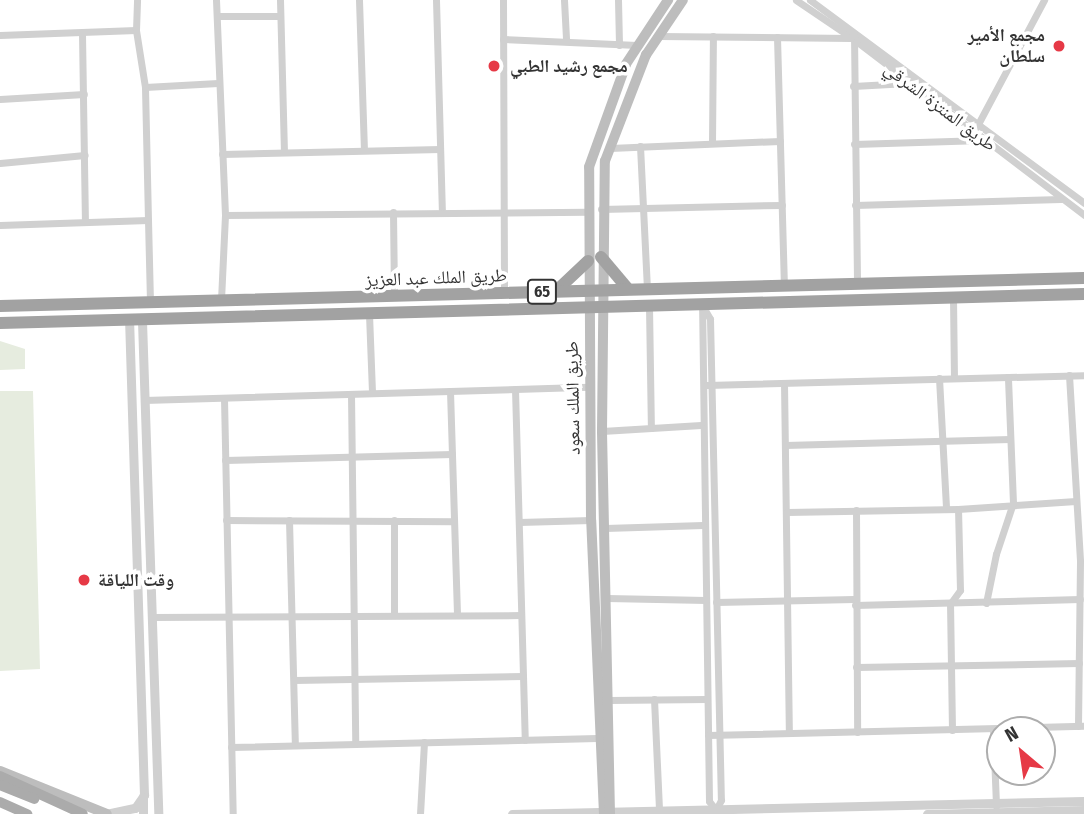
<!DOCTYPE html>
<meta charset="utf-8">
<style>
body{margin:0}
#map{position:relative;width:1084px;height:814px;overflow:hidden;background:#fff;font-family:"Fira Sans Condensed","Noto Naskh Arabic",sans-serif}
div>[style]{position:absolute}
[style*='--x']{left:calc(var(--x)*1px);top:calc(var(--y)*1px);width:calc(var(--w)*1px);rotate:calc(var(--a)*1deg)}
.green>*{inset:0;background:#e6ecdf}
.minor>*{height:7px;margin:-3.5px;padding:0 3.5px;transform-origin:3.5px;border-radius:3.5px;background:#d0d0d0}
.tertiary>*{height:9px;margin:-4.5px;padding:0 4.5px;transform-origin:4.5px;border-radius:4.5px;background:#d0d0d0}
.secondary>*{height:10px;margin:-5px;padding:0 5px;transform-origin:5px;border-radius:5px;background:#bdbdbd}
.primary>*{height:10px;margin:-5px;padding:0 5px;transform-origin:5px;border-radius:5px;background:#ababab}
.trunk>*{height:12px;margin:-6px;padding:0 6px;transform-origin:6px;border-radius:6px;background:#a2a2a2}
.dots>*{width:19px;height:19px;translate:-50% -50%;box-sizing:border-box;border:4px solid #fff;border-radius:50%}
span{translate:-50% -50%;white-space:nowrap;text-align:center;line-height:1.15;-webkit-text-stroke:7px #fff;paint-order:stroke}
.shield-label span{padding:2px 5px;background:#fff;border:2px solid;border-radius:5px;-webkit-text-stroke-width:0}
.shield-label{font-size:16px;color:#333;font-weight:700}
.poi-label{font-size:18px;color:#333;font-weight:700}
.right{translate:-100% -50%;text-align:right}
.left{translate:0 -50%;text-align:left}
.street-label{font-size:18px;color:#333}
.north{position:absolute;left:986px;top:716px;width:70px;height:70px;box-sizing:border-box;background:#fff;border:2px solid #adadad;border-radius:50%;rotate:331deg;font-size:19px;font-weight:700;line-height:28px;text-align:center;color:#333}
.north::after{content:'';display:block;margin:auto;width:24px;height:32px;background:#e63946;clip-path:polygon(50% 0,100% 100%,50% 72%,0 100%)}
</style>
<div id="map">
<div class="green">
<i style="clip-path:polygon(0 341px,25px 349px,25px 369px,0 370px)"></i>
<i style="clip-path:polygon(0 391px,33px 391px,40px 669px,0 671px)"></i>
</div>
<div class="minor">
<i style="--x:216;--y:0;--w:215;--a:87.6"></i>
<i style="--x:225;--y:215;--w:85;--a:92.7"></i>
<i style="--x:280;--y:0;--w:151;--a:88.5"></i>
<i style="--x:359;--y:0;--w:149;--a:88.1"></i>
<i style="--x:436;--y:0;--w:210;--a:88.4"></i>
<i style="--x:503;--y:0;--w:292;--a:89.8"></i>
<i style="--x:564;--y:0;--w:39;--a:87"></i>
<i style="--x:618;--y:0;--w:45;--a:88.7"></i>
<i style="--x:796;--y:0;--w:68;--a:34.2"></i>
<i style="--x:852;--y:38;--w:292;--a:37.3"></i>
<i style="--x:810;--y:0;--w:341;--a:36.5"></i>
<i style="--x:219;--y:16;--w:61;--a:0"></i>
<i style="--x:82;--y:34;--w:187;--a:89.1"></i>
<i style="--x:0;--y:35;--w:136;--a:-2.1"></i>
<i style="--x:854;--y:35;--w:248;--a:89.3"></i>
<i style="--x:658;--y:36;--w:193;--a:0.6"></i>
<i style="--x:777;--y:37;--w:247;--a:88.4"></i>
<i style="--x:503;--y:39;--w:134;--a:2.6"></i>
<i style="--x:853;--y:86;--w:55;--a:-3.1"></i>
<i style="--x:145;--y:87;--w:73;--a:-3.1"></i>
<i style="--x:0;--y:99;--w:84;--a:-3.4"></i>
<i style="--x:977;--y:126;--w:143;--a:-62"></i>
<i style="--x:712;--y:143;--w:107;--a:-89.5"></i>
<i style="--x:854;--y:144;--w:129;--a:-1.8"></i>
<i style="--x:640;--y:146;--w:141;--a:87.2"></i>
<i style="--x:610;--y:148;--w:170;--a:-2.4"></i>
<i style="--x:222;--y:154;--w:218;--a:-1.3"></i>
<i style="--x:0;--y:163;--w:85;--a:-5.4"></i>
<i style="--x:855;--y:205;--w:206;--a:-1.7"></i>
<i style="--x:601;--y:209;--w:181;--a:-1.3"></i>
<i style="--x:393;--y:212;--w:84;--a:89.3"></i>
<i style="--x:225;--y:215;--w:362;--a:-0.5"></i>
<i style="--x:148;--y:220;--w:82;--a:88.6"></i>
<i style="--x:0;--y:225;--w:148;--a:-1.9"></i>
<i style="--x:148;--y:220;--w:133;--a:-91.3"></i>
<i style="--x:145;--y:87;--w:58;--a:-99"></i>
<i style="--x:136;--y:30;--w:30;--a:-88"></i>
<i style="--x:953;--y:297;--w:81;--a:89.3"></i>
<i style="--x:702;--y:305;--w:16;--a:60"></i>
<i style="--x:710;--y:319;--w:481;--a:88.7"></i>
<i style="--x:721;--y:800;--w:11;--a:117"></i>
<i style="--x:716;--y:810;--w:11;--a:-128"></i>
<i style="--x:709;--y:801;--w:496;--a:-90.8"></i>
<i style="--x:649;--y:306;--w:122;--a:89.1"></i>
<i style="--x:369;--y:314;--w:79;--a:87.8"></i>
<i style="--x:1069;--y:375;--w:187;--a:86.6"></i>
<i style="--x:1080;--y:562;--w:164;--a:90.7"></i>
<i style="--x:939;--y:378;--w:130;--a:86.9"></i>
<i style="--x:784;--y:383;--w:350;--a:89.2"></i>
<i style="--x:707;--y:385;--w:377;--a:-1.5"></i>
<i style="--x:515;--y:389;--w:351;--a:88.4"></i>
<i style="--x:450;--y:391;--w:223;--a:88.2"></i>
<i style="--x:351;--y:394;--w:350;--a:89.3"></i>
<i style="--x:224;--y:398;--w:416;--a:88.8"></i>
<i style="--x:144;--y:400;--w:445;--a:-1.7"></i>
<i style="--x:602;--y:431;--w:99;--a:-3.5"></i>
<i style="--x:785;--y:445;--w:225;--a:-1.5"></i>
<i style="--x:225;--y:460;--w:227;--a:-1.5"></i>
<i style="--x:856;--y:510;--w:222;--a:89.7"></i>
<i style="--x:787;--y:512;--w:171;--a:-1"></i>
<i style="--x:958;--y:509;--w:118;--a:-3.9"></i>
<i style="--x:226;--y:520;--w:228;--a:0.3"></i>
<i style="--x:289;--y:520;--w:225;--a:88.5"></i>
<i style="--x:394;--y:520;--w:94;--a:90"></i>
<i style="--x:519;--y:522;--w:72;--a:-1.6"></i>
<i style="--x:605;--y:528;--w:98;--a:-1.8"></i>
<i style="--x:607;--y:598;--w:99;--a:1.2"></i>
<i style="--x:716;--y:602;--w:138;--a:-1.2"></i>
<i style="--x:986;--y:603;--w:50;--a:-78.5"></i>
<i style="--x:996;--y:554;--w:54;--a:-71.6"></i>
<i style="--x:1013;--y:503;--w:126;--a:-92.3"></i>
<i style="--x:855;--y:605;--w:225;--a:-1.5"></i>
<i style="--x:152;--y:617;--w:369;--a:-0.3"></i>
<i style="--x:856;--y:667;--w:223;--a:-1"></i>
<i style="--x:294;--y:680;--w:229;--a:-1"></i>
<i style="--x:654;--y:699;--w:112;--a:87.4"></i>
<i style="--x:609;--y:700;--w:98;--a:-0.6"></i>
<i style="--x:952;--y:730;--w:126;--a:-90.9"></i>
<i style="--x:950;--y:604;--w:17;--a:-54"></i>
<i style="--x:960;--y:590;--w:81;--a:-91.4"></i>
<i style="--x:993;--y:730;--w:76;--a:87.7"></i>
<i style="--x:708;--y:735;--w:376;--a:-1.4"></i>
<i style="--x:231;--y:747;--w:366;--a:-1.4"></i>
<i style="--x:420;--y:814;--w:72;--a:-86.8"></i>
</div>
<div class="tertiary">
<i style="--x:142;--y:321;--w:493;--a:88.1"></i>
<i style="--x:106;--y:814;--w:30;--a:-12"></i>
<i style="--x:135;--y:808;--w:16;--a:-55"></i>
<i style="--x:144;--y:795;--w:474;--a:-91.8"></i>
<i style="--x:143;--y:814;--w:17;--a:-90"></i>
<i style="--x:512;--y:814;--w:572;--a:-1.3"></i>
<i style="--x:927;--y:814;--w:157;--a:-1.5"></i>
</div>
<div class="secondary">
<i style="--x:0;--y:771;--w:115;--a:21.9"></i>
<i style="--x:604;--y:814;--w:294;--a:-92.5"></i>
<i style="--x:591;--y:520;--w:353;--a:-90.3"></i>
<i style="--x:589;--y:167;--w:109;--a:-70.2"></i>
<i style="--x:626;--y:64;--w:77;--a:-56.7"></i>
<i style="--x:610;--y:814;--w:383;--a:-91.2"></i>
<i style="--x:602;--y:431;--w:270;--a:-89.4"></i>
<i style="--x:605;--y:161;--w:114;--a:-68.9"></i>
<i style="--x:646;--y:55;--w:66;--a:-56.1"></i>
</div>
<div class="primary">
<i style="--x:0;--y:776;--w:91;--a:24.6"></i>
<i style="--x:0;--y:785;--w:37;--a:22"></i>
<i style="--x:0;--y:802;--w:30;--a:24"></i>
</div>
<div class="trunk">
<i style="--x:601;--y:257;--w:42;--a:49.8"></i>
<i style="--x:556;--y:291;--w:44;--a:-43.2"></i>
<i style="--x:0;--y:306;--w:1084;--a:-1.48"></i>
<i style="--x:0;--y:323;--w:1084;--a:-1.53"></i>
</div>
<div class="dots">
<i style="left:1059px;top:46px;background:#e63946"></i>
<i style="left:494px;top:66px;background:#e63946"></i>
<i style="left:84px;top:580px;background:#e63946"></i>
</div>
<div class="shield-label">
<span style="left:542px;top:292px">65</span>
</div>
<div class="poi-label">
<span class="right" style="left:1045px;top:46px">مجمع الأمير<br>سلطان</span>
<span class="left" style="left:510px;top:66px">مجمع رشيد الطبي</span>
<span class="left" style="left:98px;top:580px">وقت اللياقة</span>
</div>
<div class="street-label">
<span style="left:940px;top:107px;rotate:37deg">طريق المنتزة الشرقي</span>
<span style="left:436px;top:278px;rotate:-2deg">طريق الملك عبد العزيز</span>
<span style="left:573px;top:398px;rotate:-91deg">طريق الملك سعود</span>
</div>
<div class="north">N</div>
</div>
